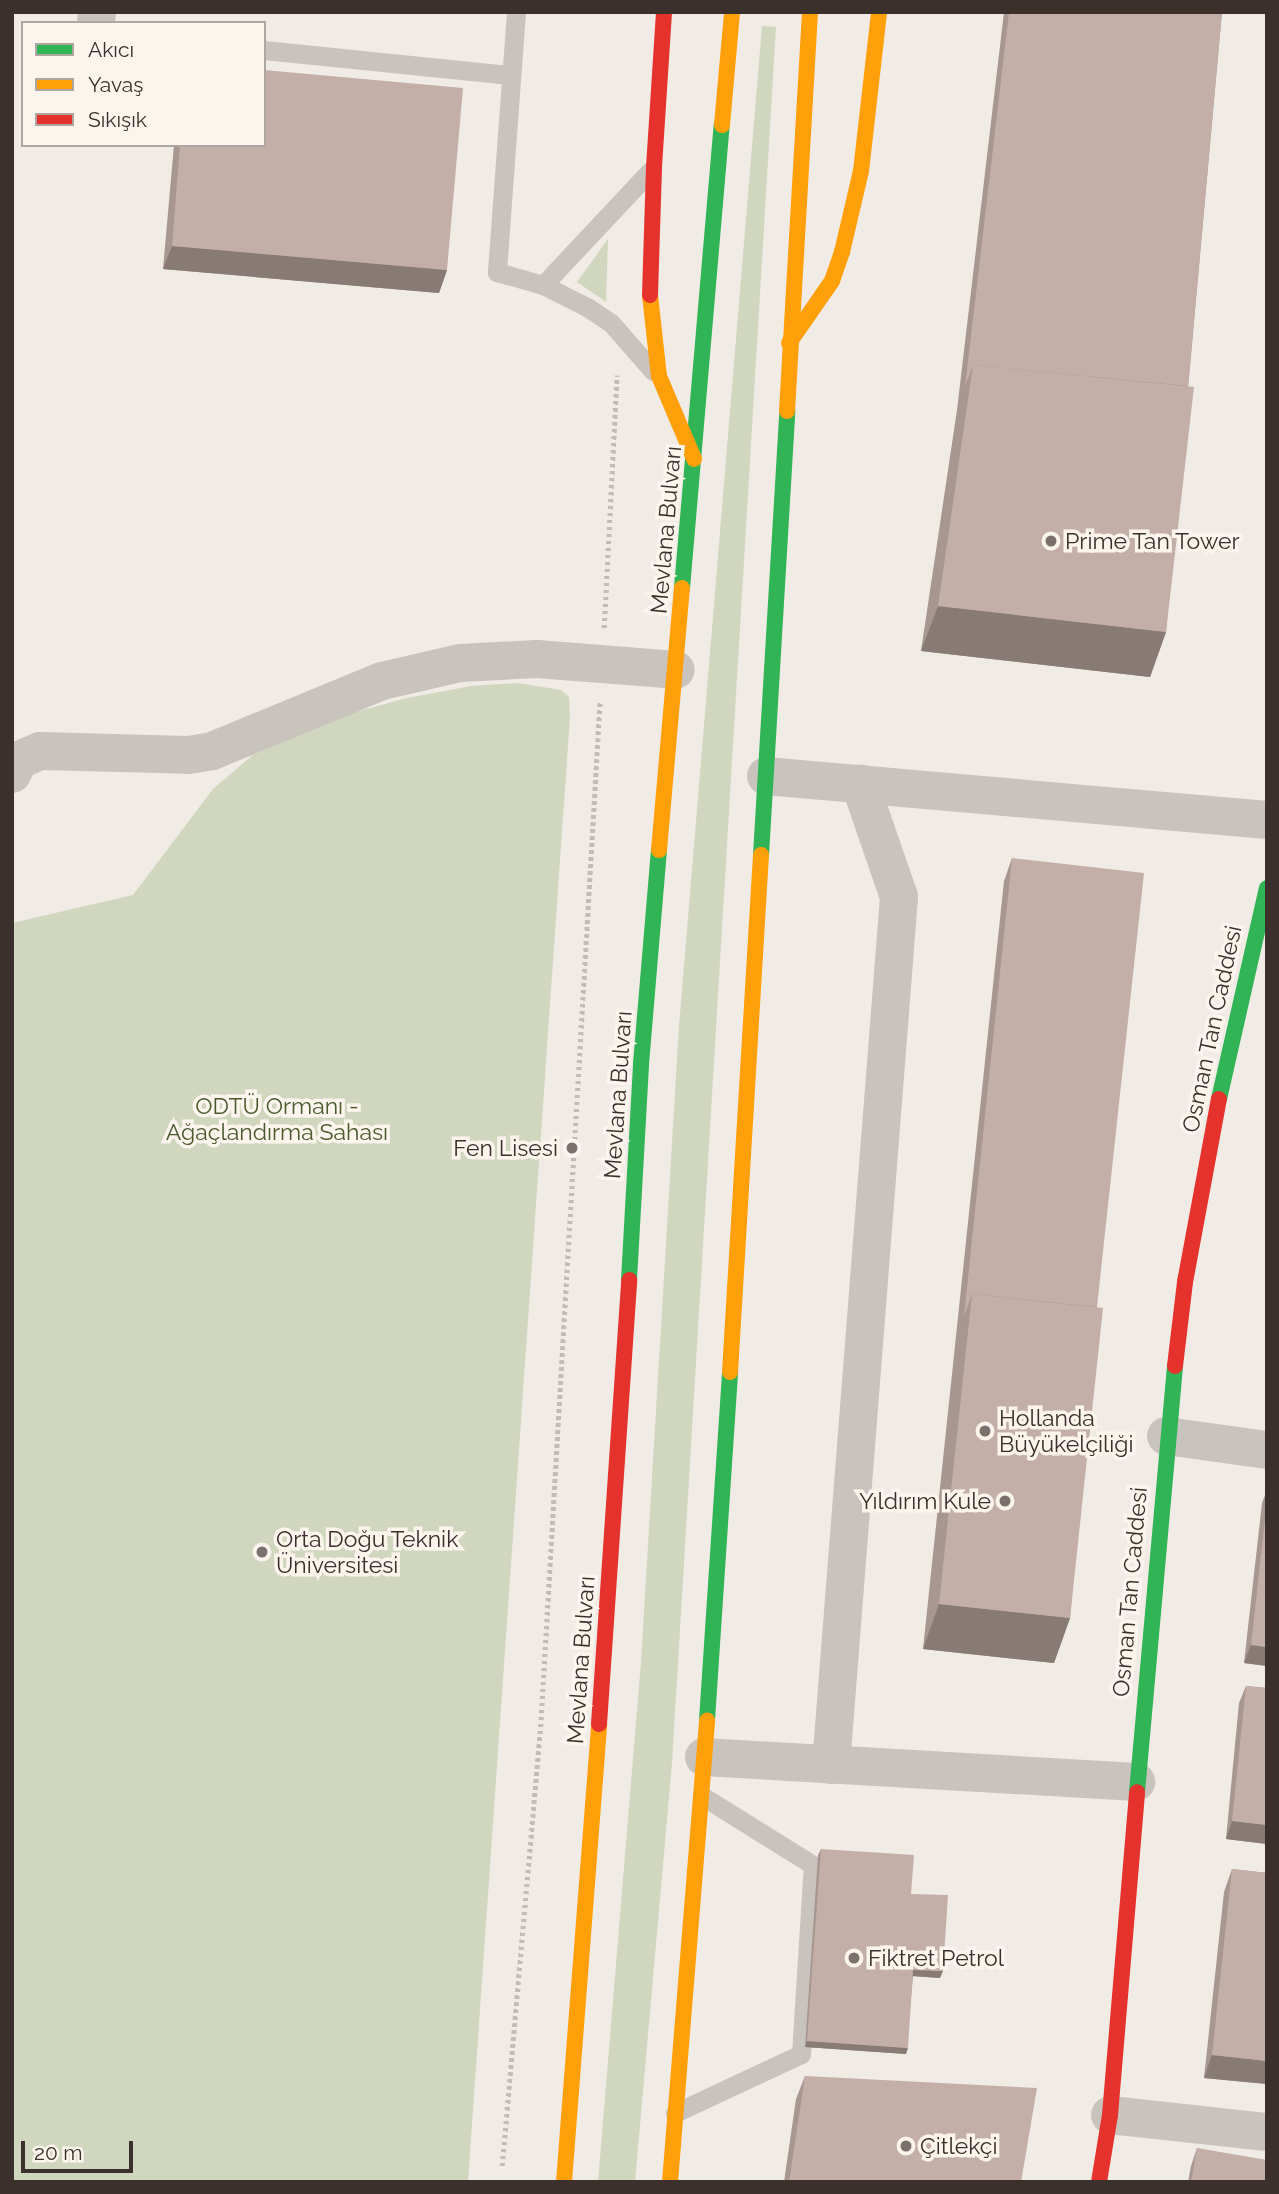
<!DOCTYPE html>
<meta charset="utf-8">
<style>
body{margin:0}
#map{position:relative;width:1279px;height:2194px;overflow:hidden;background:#f0ebe5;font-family:Raleway,sans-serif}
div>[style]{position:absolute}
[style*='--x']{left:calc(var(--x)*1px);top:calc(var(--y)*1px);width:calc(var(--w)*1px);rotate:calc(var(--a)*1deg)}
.green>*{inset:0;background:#d1d6bf}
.path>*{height:4.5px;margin-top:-2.25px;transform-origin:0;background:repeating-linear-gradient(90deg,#c2bbb6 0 3.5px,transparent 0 7px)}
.lane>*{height:19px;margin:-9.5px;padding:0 9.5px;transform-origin:9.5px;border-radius:9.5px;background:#c9c3be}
.street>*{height:38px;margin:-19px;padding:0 19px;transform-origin:19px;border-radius:19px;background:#c9c3be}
.fast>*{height:16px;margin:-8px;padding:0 8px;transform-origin:8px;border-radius:8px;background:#30b455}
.slow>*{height:16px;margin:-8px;padding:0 8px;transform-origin:8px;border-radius:8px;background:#ff9f0a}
.jam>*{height:16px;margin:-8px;padding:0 8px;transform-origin:8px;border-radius:8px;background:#e5322d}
.wall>*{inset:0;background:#a89690}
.shaded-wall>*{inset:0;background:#887a75}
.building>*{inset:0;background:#c3afa7}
.dots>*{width:19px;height:19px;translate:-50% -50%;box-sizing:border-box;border:4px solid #fbf5ee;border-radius:50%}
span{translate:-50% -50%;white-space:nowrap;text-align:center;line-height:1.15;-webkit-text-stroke:7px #fbf5ee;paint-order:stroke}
.street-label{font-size:23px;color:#3b302b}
.poi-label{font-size:23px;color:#3b302b}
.left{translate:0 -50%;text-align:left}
.right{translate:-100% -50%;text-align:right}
.park-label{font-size:23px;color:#4a5a2e}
.frame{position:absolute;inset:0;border:14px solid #3b302b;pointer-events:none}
.legend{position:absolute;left:21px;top:21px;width:245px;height:126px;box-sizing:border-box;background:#fbf5ee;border:2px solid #aea6a0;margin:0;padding:9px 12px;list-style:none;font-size:21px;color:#3b302b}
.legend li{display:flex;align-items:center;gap:14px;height:35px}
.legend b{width:35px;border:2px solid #aea6a0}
.scale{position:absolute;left:21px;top:2141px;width:112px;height:32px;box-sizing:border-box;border:4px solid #3b302b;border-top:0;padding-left:9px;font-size:21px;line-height:24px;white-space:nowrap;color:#3b302b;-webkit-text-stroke:5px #fbf5ee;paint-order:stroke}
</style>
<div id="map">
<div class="green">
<i style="clip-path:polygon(762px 26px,776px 27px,672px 1763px,635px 2182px,598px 2182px,641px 1662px,679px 1026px)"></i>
<i style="clip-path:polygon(608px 239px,606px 302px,577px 282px)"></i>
<i style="clip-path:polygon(518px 683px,561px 690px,569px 697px,570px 717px,468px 2182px,12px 2182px,12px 923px,133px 895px,213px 789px,254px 754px,348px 714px,407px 698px,471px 686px)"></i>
</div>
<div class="path">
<i style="--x:604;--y:628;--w:253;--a:-87.1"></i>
<i style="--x:502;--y:2166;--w:434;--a:-85"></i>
<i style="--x:540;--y:1734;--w:1036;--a:-86.68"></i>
</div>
<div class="lane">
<i style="--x:516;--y:12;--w:261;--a:94.2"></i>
<i style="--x:497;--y:272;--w:48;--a:15.8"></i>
<i style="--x:543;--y:285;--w:49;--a:26.6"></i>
<i style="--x:587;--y:307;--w:29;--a:34"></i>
<i style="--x:611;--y:323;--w:64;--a:48.8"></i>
<i style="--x:264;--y:50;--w:248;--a:5.8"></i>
<i style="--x:543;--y:285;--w:156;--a:-46.8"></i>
<i style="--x:675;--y:2113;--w:139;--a:-25.1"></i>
<i style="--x:801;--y:2054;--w:189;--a:-86.4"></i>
<i style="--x:813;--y:1865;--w:131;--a:-148.1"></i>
</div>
<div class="street">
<i style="--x:96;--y:23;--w:11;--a:-85"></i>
<i style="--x:12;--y:774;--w:16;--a:-63"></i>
<i style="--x:19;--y:760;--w:23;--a:-23"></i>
<i style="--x:40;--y:751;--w:148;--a:1.5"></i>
<i style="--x:188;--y:755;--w:24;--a:-9"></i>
<i style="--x:212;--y:751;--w:184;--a:-22.4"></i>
<i style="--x:382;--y:681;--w:80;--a:-13"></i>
<i style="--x:460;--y:663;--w:77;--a:-3"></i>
<i style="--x:537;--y:659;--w:139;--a:4.5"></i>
<i style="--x:766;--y:776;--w:503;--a:5.02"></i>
<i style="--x:1166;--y:1436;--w:102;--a:7.9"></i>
<i style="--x:704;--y:1757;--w:433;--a:3.3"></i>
<i style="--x:831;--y:1765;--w:871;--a:-85.52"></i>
<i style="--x:899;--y:897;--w:120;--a:-109"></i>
<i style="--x:1110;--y:2115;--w:158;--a:6.2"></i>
</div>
<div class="fast">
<i style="--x:682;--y:588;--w:465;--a:-85.1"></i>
<i style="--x:761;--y:855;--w:445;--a:-86.6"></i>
<i style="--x:1219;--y:1099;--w:216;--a:-77.2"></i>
<i style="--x:629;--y:1280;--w:216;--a:-86.8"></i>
<i style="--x:641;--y:1064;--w:215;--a:-85.2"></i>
<i style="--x:707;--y:1720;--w:349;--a:-86.2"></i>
<i style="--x:1137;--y:1792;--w:428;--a:-84.9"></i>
</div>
<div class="slow">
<i style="--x:722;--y:125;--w:113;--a:-84.9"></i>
<i style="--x:650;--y:295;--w:81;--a:83.7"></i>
<i style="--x:659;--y:376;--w:90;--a:67.1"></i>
<i style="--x:789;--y:343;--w:75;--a:-55.3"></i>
<i style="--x:832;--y:281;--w:31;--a:-71"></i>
<i style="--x:842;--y:252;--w:83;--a:-76.8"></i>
<i style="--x:861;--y:171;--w:160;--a:-83.5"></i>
<i style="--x:787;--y:411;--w:400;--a:-86.7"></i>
<i style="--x:659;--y:850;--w:263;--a:-85"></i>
<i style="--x:730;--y:1372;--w:518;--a:-86.57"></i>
<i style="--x:564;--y:2182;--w:459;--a:-85.6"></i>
<i style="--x:670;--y:2182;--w:463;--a:-85.4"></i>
</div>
<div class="jam">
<i style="--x:650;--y:295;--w:128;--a:-88.2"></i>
<i style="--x:654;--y:167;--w:155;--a:-86.3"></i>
<i style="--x:1175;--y:1366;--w:85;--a:-83.2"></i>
<i style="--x:1185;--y:1282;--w:186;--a:-79.5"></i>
<i style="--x:599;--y:1724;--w:445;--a:-86.1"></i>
<i style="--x:1099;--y:2182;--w:68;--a:-80.7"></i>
<i style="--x:1110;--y:2115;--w:324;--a:-85.2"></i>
</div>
<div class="wall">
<i style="clip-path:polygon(1004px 12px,1222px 12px,1166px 632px,1150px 677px,921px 651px,957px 410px)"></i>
<i style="clip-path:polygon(174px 145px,264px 145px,447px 270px,439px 293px,163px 269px)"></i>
<i style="clip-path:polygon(1012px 858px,1097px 1307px,1070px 1618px,1054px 1663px,923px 1649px,1004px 881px)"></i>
<i style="clip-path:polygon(1267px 1490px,1267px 1666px,1244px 1663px,1262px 1503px)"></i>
<i style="clip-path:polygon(1246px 1686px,1267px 1688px,1267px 1844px,1226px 1839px,1239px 1703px)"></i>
<i style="clip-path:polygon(821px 1849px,940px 1978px,913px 1976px,906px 2054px,805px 2047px,818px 1855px)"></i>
<i style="clip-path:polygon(1232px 1869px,1267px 1873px,1267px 2084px,1204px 2078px,1224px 1892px)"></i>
<i style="clip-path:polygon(805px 2076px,1021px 2182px,784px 2182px,796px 2099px)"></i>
<i style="clip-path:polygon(1197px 2148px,1267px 2182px,1188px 2182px,1191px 2166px)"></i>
</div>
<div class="shaded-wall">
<i style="clip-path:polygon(172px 246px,447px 270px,439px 293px,163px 269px)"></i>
<i style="clip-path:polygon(938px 606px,1166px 632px,1150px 677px,921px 651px)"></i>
<i style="clip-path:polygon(939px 1604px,1070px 1618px,1054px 1663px,923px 1649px)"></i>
<i style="clip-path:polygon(1251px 1645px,1267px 1647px,1267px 1666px,1244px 1663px)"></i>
<i style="clip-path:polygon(1232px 1821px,1267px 1825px,1267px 1844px,1226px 1839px)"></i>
<i style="clip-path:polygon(913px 1970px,943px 1971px,940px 1978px,911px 1976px)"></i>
<i style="clip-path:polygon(807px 2041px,908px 2048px,906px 2054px,805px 2047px)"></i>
<i style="clip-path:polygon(1212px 2055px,1267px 2061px,1267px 2084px,1204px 2078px)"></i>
</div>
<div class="building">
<i style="clip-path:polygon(1009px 12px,1222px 12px,1188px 386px,973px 365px,965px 387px)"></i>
<i style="clip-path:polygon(264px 70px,463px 88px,447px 270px,172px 246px,180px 145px,264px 145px)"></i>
<i style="clip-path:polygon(973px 365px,1194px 387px,1166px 632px,938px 606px)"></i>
<i style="clip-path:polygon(1012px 858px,1144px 873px,1097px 1307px,972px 1294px,964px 1316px)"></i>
<i style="clip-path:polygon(972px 1294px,1103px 1308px,1070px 1618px,939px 1604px)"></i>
<i style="clip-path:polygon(1267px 1501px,1267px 1647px,1251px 1645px)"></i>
<i style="clip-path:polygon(1246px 1686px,1267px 1688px,1267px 1825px,1232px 1821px)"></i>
<i style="clip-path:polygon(821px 1849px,914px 1855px,911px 1894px,948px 1895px,943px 1971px,913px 1970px,908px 2048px,807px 2041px)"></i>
<i style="clip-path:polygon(1232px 1869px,1267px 1873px,1267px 2061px,1212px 2055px)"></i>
<i style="clip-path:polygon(805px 2076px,1037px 2088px,1021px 2182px,789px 2182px)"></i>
<i style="clip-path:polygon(1197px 2148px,1267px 2160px,1267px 2182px,1191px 2182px)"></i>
</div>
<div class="dots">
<i style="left:1051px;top:541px;background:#7a716c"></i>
<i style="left:572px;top:1148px;background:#7a716c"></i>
<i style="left:985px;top:1431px;background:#7a716c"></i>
<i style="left:1005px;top:1501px;background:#7a716c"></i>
<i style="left:262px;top:1552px;background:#7a716c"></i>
<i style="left:854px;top:1958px;background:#7a716c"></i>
<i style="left:906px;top:2146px;background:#7a716c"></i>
</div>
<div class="street-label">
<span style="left:666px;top:530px;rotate:-85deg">Mevlana Bulvarı</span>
<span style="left:1212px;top:1029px;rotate:-78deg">Osman Tan Caddesi</span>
<span style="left:618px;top:1095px;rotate:-86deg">Mevlana Bulvarı</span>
<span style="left:1130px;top:1592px;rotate:-85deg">Osman Tan Caddesi</span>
<span style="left:581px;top:1660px;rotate:-86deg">Mevlana Bulvarı</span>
</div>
<div class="poi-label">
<span class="left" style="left:1065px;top:541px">Prime Tan Tower</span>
<span class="right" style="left:558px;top:1148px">Fen Lisesi</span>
<span class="left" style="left:999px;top:1431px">Hollanda<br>Büyükelçiliği</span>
<span class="right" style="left:991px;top:1501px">Yıldırım Kule</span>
<span class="left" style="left:276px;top:1552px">Orta Doğu Teknik<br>Üniversitesi</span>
<span class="left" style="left:868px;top:1958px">Fiktret Petrol</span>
<span class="left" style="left:920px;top:2146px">Çitlekçi</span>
</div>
<div class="park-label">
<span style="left:277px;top:1119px">ODTÜ Ormanı -<br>Ağaçlandırma Sahası</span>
</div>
<div class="frame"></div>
<ul class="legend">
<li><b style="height:9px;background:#30b455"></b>Akıcı</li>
<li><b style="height:9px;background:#ff9f0a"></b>Yavaş</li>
<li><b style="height:9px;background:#e5322d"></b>Sıkışık</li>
</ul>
<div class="scale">20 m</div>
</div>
